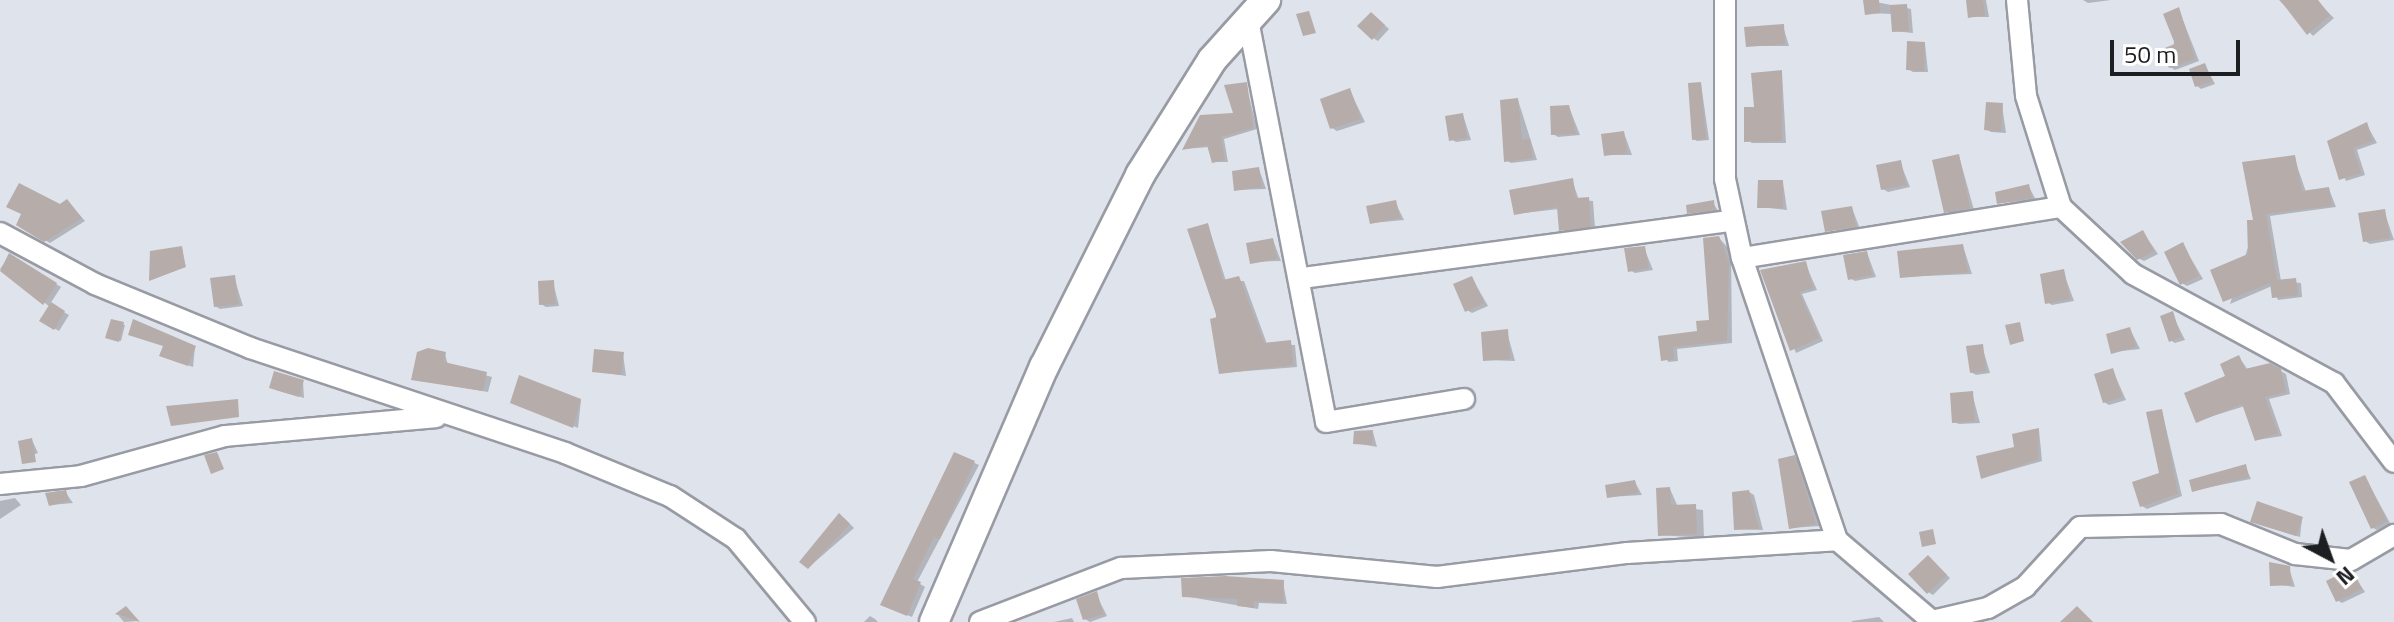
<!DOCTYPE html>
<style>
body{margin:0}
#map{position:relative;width:2394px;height:622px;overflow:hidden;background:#dfe3eb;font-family:"Titillium Web",sans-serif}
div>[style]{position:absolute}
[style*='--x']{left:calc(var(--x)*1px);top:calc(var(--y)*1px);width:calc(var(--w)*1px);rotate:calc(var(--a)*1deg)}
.shadow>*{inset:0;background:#0003}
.building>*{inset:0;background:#b6acaa}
.roads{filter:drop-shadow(2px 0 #989ba3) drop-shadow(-2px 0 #989ba3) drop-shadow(0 2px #989ba3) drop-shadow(0 -2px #989ba3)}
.street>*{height:20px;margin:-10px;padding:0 10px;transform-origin:10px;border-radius:10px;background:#fff}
.secondary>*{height:28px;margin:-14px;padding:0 14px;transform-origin:14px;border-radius:14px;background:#fff}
span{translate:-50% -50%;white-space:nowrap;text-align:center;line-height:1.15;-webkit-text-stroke:6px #fff;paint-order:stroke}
.north{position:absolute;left:2290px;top:518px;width:80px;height:80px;-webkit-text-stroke:6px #fff;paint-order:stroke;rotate:139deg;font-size:22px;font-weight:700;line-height:32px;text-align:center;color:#1d1e21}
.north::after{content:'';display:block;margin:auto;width:28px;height:36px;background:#1d1e21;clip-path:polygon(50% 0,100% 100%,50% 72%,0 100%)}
.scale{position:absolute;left:2110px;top:40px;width:130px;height:36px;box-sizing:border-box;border:4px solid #1d1e21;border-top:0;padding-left:10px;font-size:24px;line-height:28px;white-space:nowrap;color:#1d1e21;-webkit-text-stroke:6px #fff;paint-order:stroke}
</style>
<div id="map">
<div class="shadow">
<i style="clip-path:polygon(1866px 0,1911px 9px,1913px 33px,1894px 31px,1892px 14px,1867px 13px)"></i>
<i style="clip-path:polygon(1968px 0,1986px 0,1989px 17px,1970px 17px)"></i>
<i style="clip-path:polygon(2083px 0,2111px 0,2088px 3px)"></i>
<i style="clip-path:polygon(2279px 0,2315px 0,2334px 18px,2313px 36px)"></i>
<i style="clip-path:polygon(2179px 10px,2199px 61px,2175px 70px,2170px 67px)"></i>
<i style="clip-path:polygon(1376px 17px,1389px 29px,1378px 41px,1373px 38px)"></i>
<i style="clip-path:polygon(1783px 26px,1789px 46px,1748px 46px)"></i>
<i style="clip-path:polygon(1925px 44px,1928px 72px,1913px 72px,1908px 69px)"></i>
<i style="clip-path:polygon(2205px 65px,2215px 84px,2201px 89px,2197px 86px)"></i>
<i style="clip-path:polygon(1782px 72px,1786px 143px,1751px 143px,1756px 109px)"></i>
<i style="clip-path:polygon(1246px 84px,1257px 129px,1224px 139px,1228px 162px,1214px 162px,1210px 147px,1184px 149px,1236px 115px)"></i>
<i style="clip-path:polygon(1701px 84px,1709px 140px,1697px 141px,1694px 139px)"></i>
<i style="clip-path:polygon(1350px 91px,1365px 122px,1337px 131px,1332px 128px)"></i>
<i style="clip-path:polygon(1518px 100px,1537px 160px,1511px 163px,1506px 160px)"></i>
<i style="clip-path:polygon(2002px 105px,2006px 133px,1991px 132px,1986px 129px)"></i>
<i style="clip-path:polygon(1569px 107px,1580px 135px,1558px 137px,1553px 134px)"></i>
<i style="clip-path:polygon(1463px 115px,1471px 140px,1456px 142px,1451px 139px)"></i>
<i style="clip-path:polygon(2367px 125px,2377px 143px,2357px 150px,2365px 175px,2346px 181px,2330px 142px)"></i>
<i style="clip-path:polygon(1624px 133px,1632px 155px,1605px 155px)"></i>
<i style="clip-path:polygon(1959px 156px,1974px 210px,1951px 214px,1946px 211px)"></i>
<i style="clip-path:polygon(2294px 157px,2306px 192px,2329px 189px,2336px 207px,2270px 216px,2281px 281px,2301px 283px,2302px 297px,2278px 300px,2272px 286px,2230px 304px,2256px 222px)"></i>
<i style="clip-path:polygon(1900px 162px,1910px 187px,1888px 192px,1883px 189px)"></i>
<i style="clip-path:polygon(1259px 169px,1266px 189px,1236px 190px)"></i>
<i style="clip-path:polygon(1572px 180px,1579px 200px,1593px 201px,1595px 228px,1565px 232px,1559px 209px,1516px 214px)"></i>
<i style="clip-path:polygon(1783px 182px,1787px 210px,1759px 207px)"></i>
<i style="clip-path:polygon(2029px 187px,2036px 200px,1999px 203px)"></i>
<i style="clip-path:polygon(67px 201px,85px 221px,50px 243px,18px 224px)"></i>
<i style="clip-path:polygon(1395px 202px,1404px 220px,1372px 223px)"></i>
<i style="clip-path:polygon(1713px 203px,1719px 212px,1689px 213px)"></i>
<i style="clip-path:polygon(1852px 208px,1860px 229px,1826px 230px)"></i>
<i style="clip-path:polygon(2384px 211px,2394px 240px,2370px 244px,2365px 241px)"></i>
<i style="clip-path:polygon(1208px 225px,1226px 281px,1244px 281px,1267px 344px,1295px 345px,1297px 367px,1221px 373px)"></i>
<i style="clip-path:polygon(2143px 232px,2158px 254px,2144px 261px,2138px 258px)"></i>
<i style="clip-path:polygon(1719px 238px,1731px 251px,1732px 343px,1677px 349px,1678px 361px,1668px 362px,1660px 338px,1699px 332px,1711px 322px)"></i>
<i style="clip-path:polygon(1273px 240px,1281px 261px,1251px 262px)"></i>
<i style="clip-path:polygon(2183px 245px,2203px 279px,2187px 286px,2182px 283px)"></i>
<i style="clip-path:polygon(1963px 246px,1972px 274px,1902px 277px)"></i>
<i style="clip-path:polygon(182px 248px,186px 267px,151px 280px)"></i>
<i style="clip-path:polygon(1644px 248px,1653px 270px,1635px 273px,1630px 270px)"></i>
<i style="clip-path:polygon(1867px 253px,1876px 277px,1855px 281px,1850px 278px)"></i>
<i style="clip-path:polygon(10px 256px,61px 287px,50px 304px,69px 315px,59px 331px,42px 321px,50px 307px,0 269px)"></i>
<i style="clip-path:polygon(1805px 263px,1817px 290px,1802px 294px,1823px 341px,1796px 353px,1763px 272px)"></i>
<i style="clip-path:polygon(2063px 271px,2074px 301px,2052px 305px,2047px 302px)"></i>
<i style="clip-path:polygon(234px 277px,243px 306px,220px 309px,215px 306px)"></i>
<i style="clip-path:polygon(1472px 278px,1488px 306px,1472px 313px,1467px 310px)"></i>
<i style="clip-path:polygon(553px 282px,559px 306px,546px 307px,541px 304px)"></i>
<i style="clip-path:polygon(2172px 314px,2185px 340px,2175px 343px,2170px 340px)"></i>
<i style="clip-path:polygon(112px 321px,125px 325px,121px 341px,109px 338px)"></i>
<i style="clip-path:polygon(2130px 329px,2140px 349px,2113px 352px)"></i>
<i style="clip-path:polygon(1507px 332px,1515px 361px,1485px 360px)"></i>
<i style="clip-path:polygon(1982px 346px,1990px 373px,1976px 375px,1971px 372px)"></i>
<i style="clip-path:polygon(195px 347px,193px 367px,166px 358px)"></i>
<i style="clip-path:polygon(445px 354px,448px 365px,492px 377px,488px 392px,413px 379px)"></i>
<i style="clip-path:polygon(623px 354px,626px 376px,594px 371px)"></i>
<i style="clip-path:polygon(2239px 357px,2248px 370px,2270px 365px,2286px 374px,2290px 394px,2269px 399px,2282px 436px,2257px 440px,2245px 406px,2197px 421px)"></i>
<i style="clip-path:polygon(2113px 371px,2126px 400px,2109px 405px,2104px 402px)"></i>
<i style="clip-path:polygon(303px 382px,304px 398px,276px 390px)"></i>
<i style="clip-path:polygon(1972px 393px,1980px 423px,1959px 424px,1954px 422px)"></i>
<i style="clip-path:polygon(581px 400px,578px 428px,515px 403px)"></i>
<i style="clip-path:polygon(2162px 411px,2182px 496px,2147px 509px,2142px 506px,2161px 474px)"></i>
<i style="clip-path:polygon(2039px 430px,2042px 461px,1983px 478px,2017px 449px)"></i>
<i style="clip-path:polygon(1373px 432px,1377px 447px,1355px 443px)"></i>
<i style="clip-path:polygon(32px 440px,38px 453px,27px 457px)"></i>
<i style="clip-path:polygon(955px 454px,979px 465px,917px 582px,925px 587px,912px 617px,888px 607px)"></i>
<i style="clip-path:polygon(1794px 457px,1799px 460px,1820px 526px,1791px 528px)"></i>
<i style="clip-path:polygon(2245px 466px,2251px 479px,2194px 490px)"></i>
<i style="clip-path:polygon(2365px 477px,2390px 523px,2377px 530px,2373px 528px)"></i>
<i style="clip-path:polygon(1635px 482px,1642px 495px,1609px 497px)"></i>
<i style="clip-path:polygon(1670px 489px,1678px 507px,1703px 510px,1704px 538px,1660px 535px)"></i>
<i style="clip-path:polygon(1749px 492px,1754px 495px,1763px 530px,1736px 529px)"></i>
<i style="clip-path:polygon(66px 493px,73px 503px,51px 505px)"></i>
<i style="clip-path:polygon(15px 498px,21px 505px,0 519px,0 501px)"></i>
<i style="clip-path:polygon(844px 518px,854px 528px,809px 567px)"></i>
<i style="clip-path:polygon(2302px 519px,2300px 537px,2256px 523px)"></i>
<i style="clip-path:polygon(1928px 557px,1950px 578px,1933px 595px,1928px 592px)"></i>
<i style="clip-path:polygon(2289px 568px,2295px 587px,2272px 584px)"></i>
<i style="clip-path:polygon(2353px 574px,2365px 592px,2342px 603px,2337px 600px)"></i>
<i style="clip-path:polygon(1283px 582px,1287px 604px,1259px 603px,1258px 609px,1184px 596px)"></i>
<i style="clip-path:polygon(1096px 594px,1107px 616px,1090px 622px,1085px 619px)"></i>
<i style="clip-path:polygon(118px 615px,138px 621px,124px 622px)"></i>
<i style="clip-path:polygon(870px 616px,875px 619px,878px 622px,864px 622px)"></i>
<i style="clip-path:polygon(1879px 617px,1884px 622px,1852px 622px,1852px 621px)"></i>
<i style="clip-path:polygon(1072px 618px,1074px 622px,1054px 622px)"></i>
</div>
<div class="building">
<i style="clip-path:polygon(1863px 0,1879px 0,1880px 13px,1865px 15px)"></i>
<i style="clip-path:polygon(1966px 0,1983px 0,1985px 15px,1968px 18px)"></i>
<i style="clip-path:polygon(2280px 0,2318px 0,2330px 15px,2307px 35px)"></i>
<i style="clip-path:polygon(1907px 4px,1909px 31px,1892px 32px,1890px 5px)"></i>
<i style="clip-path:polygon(2179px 7px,2195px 59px,2169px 68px,2162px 49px,2175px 44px,2163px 14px)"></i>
<i style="clip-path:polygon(1309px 11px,1316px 33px,1303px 36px,1296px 14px)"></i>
<i style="clip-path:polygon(1371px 12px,1385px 25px,1372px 40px,1357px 26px)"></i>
<i style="clip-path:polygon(1784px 24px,1785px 44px,1746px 47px,1744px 27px)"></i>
<i style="clip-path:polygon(1907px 41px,1925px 42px,1924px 71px,1906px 70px)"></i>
<i style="clip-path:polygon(2205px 63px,2212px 81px,2195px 87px,2189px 69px)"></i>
<i style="clip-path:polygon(1782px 70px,1782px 141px,1744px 142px,1744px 107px,1754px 107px,1751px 73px)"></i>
<i style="clip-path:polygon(1247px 82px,1253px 128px,1221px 137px,1225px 160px,1212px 163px,1207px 145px,1182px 150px,1200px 115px,1233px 113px,1224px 85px)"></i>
<i style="clip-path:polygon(1701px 82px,1706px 139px,1692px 140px,1688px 83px)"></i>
<i style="clip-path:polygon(1350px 88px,1361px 119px,1330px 129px,1320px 99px)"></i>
<i style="clip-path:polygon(1518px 98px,1522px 140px,1530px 139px,1533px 158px,1504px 162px,1500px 100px)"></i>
<i style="clip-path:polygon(1986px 102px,2003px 103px,2001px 132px,1984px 130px)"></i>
<i style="clip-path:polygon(1569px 105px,1576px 134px,1551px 135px,1550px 106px)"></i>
<i style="clip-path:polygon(1463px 113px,1467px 138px,1449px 141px,1445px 116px)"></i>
<i style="clip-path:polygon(2367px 122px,2373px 141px,2353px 148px,2361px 173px,2339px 180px,2327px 141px)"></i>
<i style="clip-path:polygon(1624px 131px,1627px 153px,1604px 156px,1601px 134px)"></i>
<i style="clip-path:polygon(1959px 154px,1970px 208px,1944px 213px,1932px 160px)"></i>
<i style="clip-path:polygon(2295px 155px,2302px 191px,2329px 187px,2332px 206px,2266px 214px,2277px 280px,2296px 278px,2298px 295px,2272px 298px,2270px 283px,2223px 302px,2210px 270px,2248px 254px,2247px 220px,2253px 220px,2242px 162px)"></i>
<i style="clip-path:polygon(1901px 160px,1906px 185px,1881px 190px,1876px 165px)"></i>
<i style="clip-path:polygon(1259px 167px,1262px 187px,1234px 191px,1232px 171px)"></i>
<i style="clip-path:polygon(1573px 178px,1576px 198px,1589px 197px,1591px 227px,1559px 231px,1557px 207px,1514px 215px,1509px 190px)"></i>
<i style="clip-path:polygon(1758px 180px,1783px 180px,1783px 208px,1757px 208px)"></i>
<i style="clip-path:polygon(19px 183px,60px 204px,67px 199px,82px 218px,44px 242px,37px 238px,16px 225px,21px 214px,6px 207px)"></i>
<i style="clip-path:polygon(2029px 184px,2032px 198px,1997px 204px,1995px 192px)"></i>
<i style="clip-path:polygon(1396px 200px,1400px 218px,1370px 224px,1366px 206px)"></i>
<i style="clip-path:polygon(1714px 200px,1715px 210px,1687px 214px,1686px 205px)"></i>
<i style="clip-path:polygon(1852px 206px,1856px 227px,1825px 232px,1821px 211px)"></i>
<i style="clip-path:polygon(2385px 209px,2390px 238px,2363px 242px,2358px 213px)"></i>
<i style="clip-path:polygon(1208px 223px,1223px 280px,1239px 276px,1264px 343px,1291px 340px,1293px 365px,1219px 374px,1210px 319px,1217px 317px,1187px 229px)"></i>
<i style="clip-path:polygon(2143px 230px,2154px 251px,2137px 260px,2120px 242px)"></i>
<i style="clip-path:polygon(1719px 236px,1729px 262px,1727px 341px,1673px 347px,1674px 359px,1661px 361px,1658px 336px,1697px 331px,1696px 321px,1709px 320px,1703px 238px)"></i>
<i style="clip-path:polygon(1273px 238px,1277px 259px,1250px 264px,1246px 243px)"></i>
<i style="clip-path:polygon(2183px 242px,2199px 276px,2180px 285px,2164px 252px)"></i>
<i style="clip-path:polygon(1963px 244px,1968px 272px,1900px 278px,1897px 251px)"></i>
<i style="clip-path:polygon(182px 246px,185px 267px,149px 281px,150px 251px)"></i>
<i style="clip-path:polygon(1645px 246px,1649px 268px,1628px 272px,1624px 248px)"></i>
<i style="clip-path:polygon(1867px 251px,1872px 275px,1848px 280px,1843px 255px)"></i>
<i style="clip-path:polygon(9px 253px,57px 283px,43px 305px,0 271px)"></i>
<i style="clip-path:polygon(1806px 261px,1813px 288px,1799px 292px,1819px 338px,1790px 351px,1760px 270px)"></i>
<i style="clip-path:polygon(2064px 269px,2070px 299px,2045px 304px,2040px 274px)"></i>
<i style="clip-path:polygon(235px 275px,239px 304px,214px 307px,210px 278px)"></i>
<i style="clip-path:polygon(1472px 276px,1484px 303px,1465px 312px,1453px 284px)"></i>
<i style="clip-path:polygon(554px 280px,555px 304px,539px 305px,538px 281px)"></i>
<i style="clip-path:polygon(51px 302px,65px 311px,54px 330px,39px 321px)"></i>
<i style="clip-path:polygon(2173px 311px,2181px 337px,2169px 342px,2160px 316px)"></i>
<i style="clip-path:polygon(111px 319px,124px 322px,119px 342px,105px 338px)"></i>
<i style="clip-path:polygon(133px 319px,196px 346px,188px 366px,159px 356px,163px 346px,128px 335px)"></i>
<i style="clip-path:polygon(2020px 322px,2024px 341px,2010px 345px,2005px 325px)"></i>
<i style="clip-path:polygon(2130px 327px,2136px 347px,2111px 354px,2106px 334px)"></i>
<i style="clip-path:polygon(1508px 329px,1510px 359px,1483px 361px,1481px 332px)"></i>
<i style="clip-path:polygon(1983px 344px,1986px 371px,1970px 373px,1966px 346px)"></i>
<i style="clip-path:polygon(428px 348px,446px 352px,444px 362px,487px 372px,483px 391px,411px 380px,417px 352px)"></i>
<i style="clip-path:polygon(594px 349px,624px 352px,621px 375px,592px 372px)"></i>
<i style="clip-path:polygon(2239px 355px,2245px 369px,2270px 363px,2281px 369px,2286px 392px,2265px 397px,2278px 433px,2255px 441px,2242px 404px,2196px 423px,2184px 393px,2225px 376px,2220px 364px)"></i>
<i style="clip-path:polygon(2113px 368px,2122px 397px,2103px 403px,2094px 374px)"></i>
<i style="clip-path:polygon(274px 371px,304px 380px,299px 397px,269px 388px)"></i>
<i style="clip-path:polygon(519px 375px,581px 399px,573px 428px,510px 403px)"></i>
<i style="clip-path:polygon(1973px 391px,1975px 421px,1952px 423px,1950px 393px)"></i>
<i style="clip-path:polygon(238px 399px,239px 417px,171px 426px,166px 406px)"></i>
<i style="clip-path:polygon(2162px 409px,2178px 494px,2140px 507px,2132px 482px,2159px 473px,2146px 412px)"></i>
<i style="clip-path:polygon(2039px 428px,2038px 459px,1981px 479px,1976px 456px,2014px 447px,2012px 434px)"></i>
<i style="clip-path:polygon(1373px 430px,1372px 445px,1353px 444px,1354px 431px)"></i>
<i style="clip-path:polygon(32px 438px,36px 462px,22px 464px,18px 441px)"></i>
<i style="clip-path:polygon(217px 452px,224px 469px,211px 474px,204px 455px)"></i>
<i style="clip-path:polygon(954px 452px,975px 461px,940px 539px,934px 537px,913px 579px,921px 582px,907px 616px,880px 605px)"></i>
<i style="clip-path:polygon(1795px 455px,1816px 524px,1789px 529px,1778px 459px)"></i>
<i style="clip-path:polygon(2246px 464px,2249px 477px,2192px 492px,2189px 480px)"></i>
<i style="clip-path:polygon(2365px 475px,2387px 521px,2371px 529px,2349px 482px)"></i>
<i style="clip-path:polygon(1635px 480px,1638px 493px,1607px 498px,1605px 485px)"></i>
<i style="clip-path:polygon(1670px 487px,1671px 505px,1696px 504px,1697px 534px,1658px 536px,1656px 488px)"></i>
<i style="clip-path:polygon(66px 490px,69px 501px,49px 506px,45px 493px)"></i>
<i style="clip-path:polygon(1749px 490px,1759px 529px,1734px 530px,1732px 492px)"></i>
<i style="clip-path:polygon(2257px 501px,2303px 517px,2296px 536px,2250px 522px)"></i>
<i style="clip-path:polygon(839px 513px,850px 524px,808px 569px,799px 562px)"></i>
<i style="clip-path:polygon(1933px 529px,1936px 544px,1922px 547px,1919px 532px)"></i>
<i style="clip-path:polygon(1928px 555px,1947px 575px,1927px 594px,1908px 574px)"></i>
<i style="clip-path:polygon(2269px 562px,2290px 566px,2291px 585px,2270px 586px)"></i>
<i style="clip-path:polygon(2344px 572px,2354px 572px,2362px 589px,2336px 602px,2326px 581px)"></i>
<i style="clip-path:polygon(1225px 576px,1284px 580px,1283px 603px,1254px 601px,1254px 608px,1237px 606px,1238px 599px,1182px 597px,1181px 578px)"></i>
<i style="clip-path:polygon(1097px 591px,1103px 614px,1083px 620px,1076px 599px)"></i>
<i style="clip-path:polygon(126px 606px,140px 622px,115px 614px)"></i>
<i style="clip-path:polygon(2077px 606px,2093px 622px,2060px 622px)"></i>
</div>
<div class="roads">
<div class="street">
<i style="--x:1725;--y:0;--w:179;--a:90"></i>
<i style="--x:1725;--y:179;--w:81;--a:77.9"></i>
<i style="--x:2017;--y:0;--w:96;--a:84.6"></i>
<i style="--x:2026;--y:96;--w:116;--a:72.5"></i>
<i style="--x:1248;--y:20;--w:409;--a:79"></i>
<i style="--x:1326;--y:422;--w:140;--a:-9.5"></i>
<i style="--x:0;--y:233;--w:108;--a:28.2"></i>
<i style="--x:95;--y:284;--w:168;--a:22.4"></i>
<i style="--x:250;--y:348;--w:332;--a:18.4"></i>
<i style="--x:565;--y:453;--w:113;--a:22.3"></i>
<i style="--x:670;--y:496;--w:79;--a:33.1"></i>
<i style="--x:736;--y:539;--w:108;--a:50.3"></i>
<i style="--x:1302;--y:278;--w:434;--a:-7.6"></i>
<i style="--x:0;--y:484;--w:81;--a:-5.6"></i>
<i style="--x:81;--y:476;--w:149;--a:-15.5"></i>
<i style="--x:225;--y:436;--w:212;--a:-5.1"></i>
<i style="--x:1837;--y:540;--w:298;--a:-108.6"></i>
<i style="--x:1742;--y:258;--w:323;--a:-9.1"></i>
<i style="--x:2061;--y:207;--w:98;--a:42.9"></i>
<i style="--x:2133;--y:274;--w:229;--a:28.5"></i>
<i style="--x:2334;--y:383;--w:99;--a:52.8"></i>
<i style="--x:980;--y:622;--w:151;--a:-21"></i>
<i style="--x:1121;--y:568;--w:150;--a:-2.7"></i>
<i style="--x:1271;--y:561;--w:167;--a:5.5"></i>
<i style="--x:1437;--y:577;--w:192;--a:-7.2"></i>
<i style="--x:1627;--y:553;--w:210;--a:-3.5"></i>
<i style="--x:1837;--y:540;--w:125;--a:40.5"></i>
<i style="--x:1932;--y:621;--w:57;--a:-13.1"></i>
<i style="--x:1988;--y:608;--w:43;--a:-29.6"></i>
<i style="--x:2025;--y:587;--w:81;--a:-47.5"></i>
<i style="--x:2080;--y:527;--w:141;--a:-1.2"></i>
<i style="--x:2221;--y:524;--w:80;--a:22.1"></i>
<i style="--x:2295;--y:554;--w:56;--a:6.1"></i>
<i style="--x:2351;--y:560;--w:50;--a:-30.2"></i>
</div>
<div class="secondary">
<i style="--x:934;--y:622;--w:278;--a:-66.7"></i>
<i style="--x:1044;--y:367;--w:215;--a:-63.4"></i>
<i style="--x:1140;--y:175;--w:136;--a:-57.9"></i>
<i style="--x:1212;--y:60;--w:81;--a:-48"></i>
</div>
</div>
<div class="north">N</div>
<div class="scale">50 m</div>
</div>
